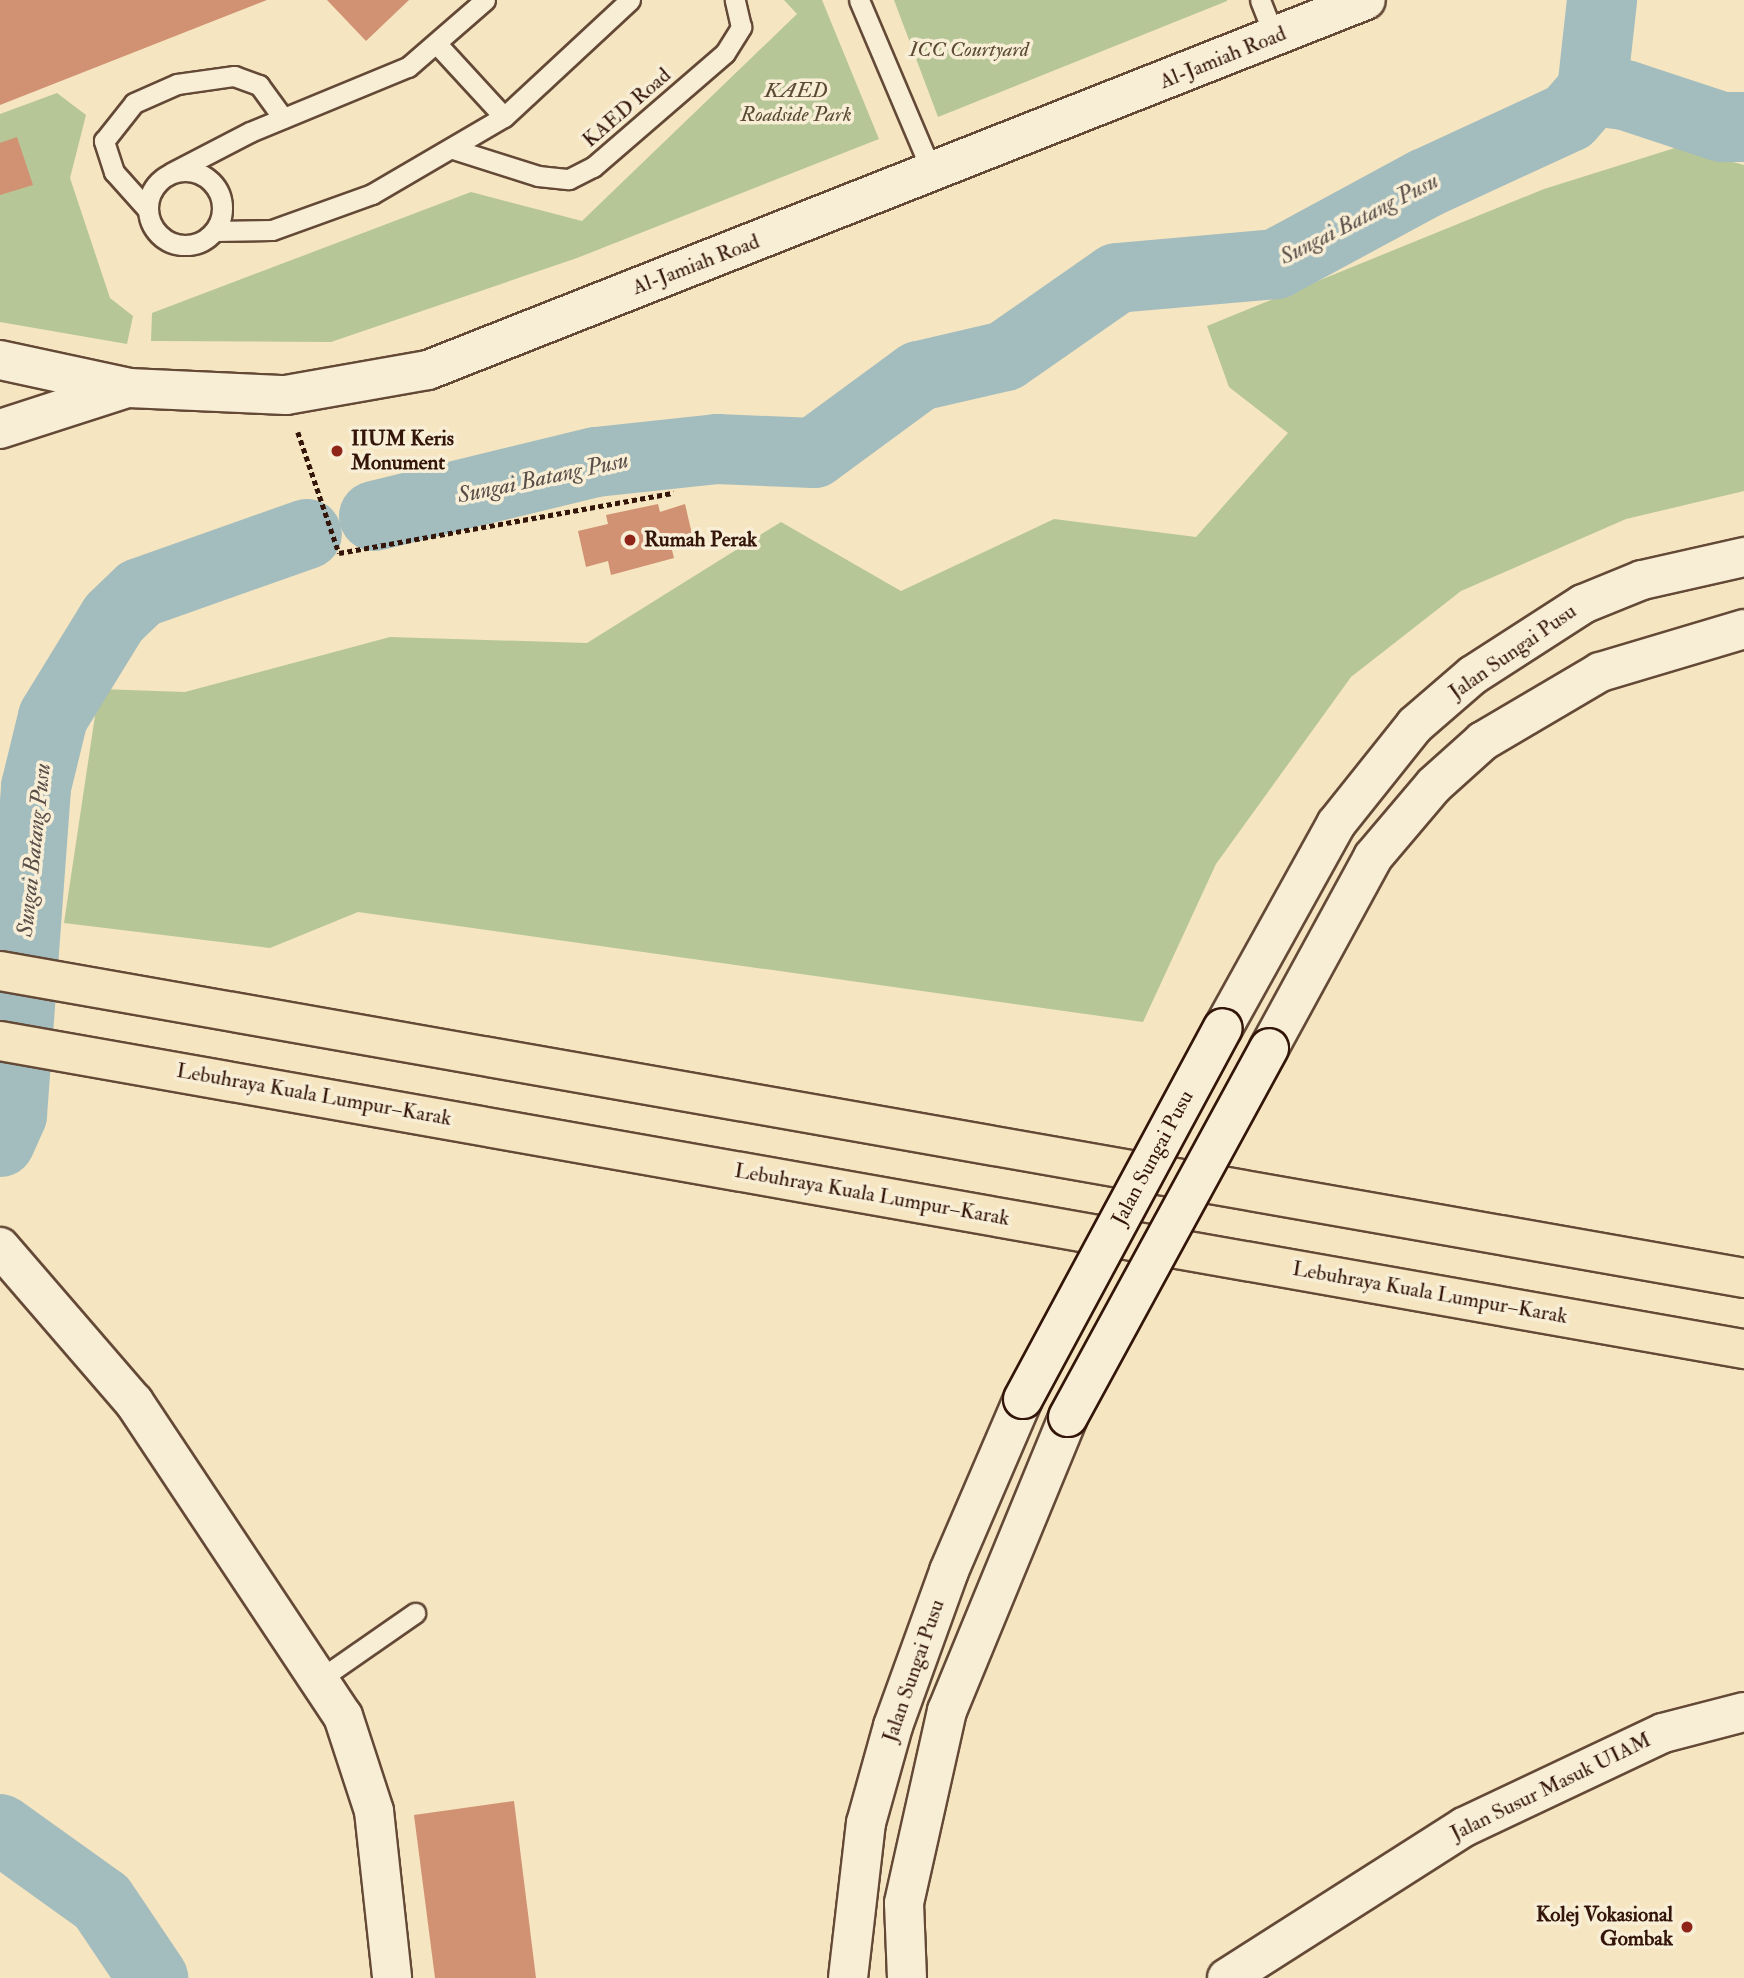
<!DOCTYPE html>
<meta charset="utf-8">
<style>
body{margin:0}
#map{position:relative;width:1744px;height:1978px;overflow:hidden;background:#f5e5c0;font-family:"IM FELL Double Pica",serif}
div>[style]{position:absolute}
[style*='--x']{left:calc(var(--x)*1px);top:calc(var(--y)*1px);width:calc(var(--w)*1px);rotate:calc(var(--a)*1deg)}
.green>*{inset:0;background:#b6c697}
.river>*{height:70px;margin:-35px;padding:0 35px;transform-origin:35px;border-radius:35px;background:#a3bcbe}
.building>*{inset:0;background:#d19173}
.path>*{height:4.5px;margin-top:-2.25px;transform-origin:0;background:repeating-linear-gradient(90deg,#331509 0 5px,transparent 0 8.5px)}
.roads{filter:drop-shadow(2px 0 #644937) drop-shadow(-2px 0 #644937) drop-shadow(0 2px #644937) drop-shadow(0 -2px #644937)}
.lane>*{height:19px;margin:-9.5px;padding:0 9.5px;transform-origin:9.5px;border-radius:9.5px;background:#f8eed6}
.lane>.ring{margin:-9.5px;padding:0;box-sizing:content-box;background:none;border:19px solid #f8eed6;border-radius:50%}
.secondary>*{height:38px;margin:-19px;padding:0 19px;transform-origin:19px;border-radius:19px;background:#f8eed6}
.highway>*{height:38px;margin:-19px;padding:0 19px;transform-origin:19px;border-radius:19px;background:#f5e5c0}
.bridges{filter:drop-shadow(2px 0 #331509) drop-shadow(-2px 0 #331509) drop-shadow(0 2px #331509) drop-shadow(0 -2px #331509)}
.secondary-bridge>*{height:38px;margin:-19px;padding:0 19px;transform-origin:19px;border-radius:19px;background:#f8eed6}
.dots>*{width:19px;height:19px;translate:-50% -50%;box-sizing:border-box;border:4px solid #f8eed6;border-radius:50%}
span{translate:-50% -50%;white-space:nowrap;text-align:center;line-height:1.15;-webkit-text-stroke:7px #f8eed6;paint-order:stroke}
.park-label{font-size:21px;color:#5a4a34;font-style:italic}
.street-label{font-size:21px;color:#331509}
.poi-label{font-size:21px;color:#331509;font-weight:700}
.left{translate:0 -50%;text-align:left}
.right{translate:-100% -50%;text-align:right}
.water-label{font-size:23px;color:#5a4f48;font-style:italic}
</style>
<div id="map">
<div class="green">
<i style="clip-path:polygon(784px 0,822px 0,879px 139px,577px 258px,331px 342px,151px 341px,152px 313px,471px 192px,582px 221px,797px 14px)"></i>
<i style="clip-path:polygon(894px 0,1227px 0,1227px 1px,938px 117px)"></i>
<i style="clip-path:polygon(57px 93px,86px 115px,70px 178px,110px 298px,133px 316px,127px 344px,0 322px,0 114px)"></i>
<i style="clip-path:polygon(1678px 147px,1744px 165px,1744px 491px,1626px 519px,1461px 591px,1351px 677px,1216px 864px,1143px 1022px,358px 912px,270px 948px,64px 923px,99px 689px,185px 692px,390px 637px,587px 643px,781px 522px,901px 591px,1054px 519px,1196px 537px,1288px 433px,1229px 387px,1207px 326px,1544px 189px)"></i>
</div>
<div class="river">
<i style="--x:1592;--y:91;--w:92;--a:-83.7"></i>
<i style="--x:374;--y:516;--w:228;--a:-13.7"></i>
<i style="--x:596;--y:462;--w:122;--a:-6.1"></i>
<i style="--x:717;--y:449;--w:97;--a:2.4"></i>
<i style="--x:814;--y:453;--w:130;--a:-36.3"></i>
<i style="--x:919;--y:376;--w:88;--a:-13.1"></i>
<i style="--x:1005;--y:356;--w:136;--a:-34.9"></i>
<i style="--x:1117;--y:278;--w:160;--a:-5"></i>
<i style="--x:1276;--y:264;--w:170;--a:-28.4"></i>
<i style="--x:1426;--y:183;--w:157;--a:-24.8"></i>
<i style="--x:1569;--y:117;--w:35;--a:-49"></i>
<i style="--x:1592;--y:91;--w:33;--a:7"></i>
<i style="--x:1625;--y:95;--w:102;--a:18.3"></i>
<i style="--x:1722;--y:127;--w:22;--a:0"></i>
<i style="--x:0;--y:1142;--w:30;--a:-66"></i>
<i style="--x:12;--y:1115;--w:329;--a:-85.8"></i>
<i style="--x:36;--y:787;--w:72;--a:-76.3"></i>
<i style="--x:53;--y:717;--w:116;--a:-58.4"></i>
<i style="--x:114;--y:618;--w:36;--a:-44"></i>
<i style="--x:140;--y:593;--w:177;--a:-19.5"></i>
<i style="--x:0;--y:1829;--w:125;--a:35.6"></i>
<i style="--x:102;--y:1902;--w:92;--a:56.1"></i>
</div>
<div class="building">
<i style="clip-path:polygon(0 0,267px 0,0 105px)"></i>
<i style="clip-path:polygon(327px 0,409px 0,366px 41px)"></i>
<i style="clip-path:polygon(17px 137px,33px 185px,0 195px,0 143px)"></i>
<i style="clip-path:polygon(658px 504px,660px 512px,685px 504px,692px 534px,671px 546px,674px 558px,611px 575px,608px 561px,586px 567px,578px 531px,608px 524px,606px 515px)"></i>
<i style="clip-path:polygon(514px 1801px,536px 1978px,435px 1978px,414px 1815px)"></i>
</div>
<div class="path">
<i style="--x:298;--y:432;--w:128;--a:71.3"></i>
<i style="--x:339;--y:553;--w:340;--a:-10.2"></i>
</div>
<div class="roads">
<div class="lane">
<i style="--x:859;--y:0;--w:187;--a:67"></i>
<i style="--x:1260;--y:0;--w:41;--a:68.5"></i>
<i style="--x:436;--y:43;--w:100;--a:47.4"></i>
<i style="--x:504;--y:117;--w:172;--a:-42.9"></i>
<i style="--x:453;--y:149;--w:89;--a:17.6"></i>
<i style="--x:538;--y:176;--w:31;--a:6"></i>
<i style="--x:569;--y:179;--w:27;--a:-27"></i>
<i style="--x:593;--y:167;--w:174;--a:-40.8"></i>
<i style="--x:725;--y:53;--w:31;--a:-58"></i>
<i style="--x:741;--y:27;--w:28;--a:-103"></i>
<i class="ring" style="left:148px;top:171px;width:55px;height:55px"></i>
<i style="--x:171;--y:173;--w:89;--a:-27.4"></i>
<i style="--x:250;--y:132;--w:171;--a:-22.4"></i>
<i style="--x:408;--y:67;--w:102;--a:-41"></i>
<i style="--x:148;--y:210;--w:51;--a:-131.8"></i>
<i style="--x:114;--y:172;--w:33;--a:-108"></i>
<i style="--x:104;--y:141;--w:48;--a:-51.7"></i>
<i style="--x:134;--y:103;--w:47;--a:-23.8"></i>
<i style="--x:177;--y:84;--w:58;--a:-8"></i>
<i style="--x:234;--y:76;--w:27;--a:20"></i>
<i style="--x:259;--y:85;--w:41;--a:54"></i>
<i style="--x:215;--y:231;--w:57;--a:-1"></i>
<i style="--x:272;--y:230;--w:106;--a:-19.8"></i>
<i style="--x:372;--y:194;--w:153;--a:-30.3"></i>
<i style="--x:320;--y:1679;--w:116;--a:-34.8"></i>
</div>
<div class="secondary">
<i style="--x:0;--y:360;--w:132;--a:12.2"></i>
<i style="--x:129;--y:388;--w:157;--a:2.6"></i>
<i style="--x:286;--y:395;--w:144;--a:-10"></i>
<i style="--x:428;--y:370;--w:1008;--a:-21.53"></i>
<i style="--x:0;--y:429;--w:133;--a:-17.9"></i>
<i style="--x:1223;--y:1028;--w:233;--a:-61"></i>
<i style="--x:1336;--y:824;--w:127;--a:-51.4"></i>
<i style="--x:1415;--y:725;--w:77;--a:-40.8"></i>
<i style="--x:1473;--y:675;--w:131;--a:-32.8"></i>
<i style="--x:1583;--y:604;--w:64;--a:-22.1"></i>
<i style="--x:1642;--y:580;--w:105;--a:-12.7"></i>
<i style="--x:1269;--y:1048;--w:217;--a:-61.4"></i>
<i style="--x:1373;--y:857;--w:94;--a:-49.7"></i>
<i style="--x:1434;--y:785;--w:66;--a:-41.9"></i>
<i style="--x:1483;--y:741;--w:136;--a:-30.5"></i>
<i style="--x:1600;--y:672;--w:150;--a:-16.6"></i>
<i style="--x:0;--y:1247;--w:205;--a:49.2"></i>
<i style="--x:134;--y:1402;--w:377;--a:56.4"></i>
<i style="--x:343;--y:1716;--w:100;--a:71.9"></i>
<i style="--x:374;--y:1811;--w:168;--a:83.8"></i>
<i style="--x:848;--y:1978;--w:156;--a:-83.4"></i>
<i style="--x:866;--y:1823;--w:101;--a:-74.4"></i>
<i style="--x:893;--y:1726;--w:165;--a:-70.1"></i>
<i style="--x:949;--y:1571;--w:187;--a:-66.7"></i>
<i style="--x:907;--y:1978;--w:75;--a:-92.3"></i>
<i style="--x:904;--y:1903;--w:197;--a:-77.4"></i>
<i style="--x:947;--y:1711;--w:318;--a:-67.6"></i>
<i style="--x:1227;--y:1978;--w:281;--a:-32.5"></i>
<i style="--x:1464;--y:1827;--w:220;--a:-25.3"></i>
<i style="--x:1663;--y:1733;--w:84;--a:-14.5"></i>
</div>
<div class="highway">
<i style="--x:0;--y:971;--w:1771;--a:9.98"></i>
<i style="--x:0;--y:1041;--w:1771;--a:10.02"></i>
</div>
</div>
<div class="bridges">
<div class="secondary-bridge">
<i style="--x:1023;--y:1399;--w:421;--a:-61.7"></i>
<i style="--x:1068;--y:1417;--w:420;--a:-61.4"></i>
</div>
</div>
<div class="dots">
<i style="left:337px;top:451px;background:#8f2418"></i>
<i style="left:630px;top:540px;background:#8f2418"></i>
<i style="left:1687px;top:1927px;background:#8f2418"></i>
</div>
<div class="park-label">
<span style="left:969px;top:50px">ICC Courtyard</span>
<span style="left:796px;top:103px">KAED<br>Roadside Park</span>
</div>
<div class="street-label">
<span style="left:1223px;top:58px;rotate:-22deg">Al-Jamiah Road</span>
<span style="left:627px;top:108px;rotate:-41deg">KAED Road</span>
<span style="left:696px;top:265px;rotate:-21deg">Al-Jamiah Road</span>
<span style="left:1513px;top:652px;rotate:-35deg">Jalan Sungai Pusu</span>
<span style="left:314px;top:1095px;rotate:10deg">Lebuhraya Kuala Lumpur–Karak</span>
<span style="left:1153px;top:1158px;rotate:-62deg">Jalan Sungai Pusu</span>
<span style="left:872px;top:1195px;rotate:10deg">Lebuhraya Kuala Lumpur–Karak</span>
<span style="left:1430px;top:1293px;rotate:10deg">Lebuhraya Kuala Lumpur–Karak</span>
<span style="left:914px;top:1671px;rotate:-71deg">Jalan Sungai Pusu</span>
<span style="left:1551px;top:1787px;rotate:-26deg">Jalan Susur Masuk UIAM</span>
</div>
<div class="poi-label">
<span class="left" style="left:351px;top:451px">IIUM Keris<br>Monument</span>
<span class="left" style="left:644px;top:540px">Rumah Perak</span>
<span class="right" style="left:1673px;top:1927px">Kolej Vokasional<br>Gombak</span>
</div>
<div class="water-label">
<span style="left:1359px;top:219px;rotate:-27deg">Sungai Batang Pusu</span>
<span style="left:543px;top:478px;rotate:-12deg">Sungai Batang Pusu</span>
<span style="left:34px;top:850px;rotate:-84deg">Sungai Batang Pusu</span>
</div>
</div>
